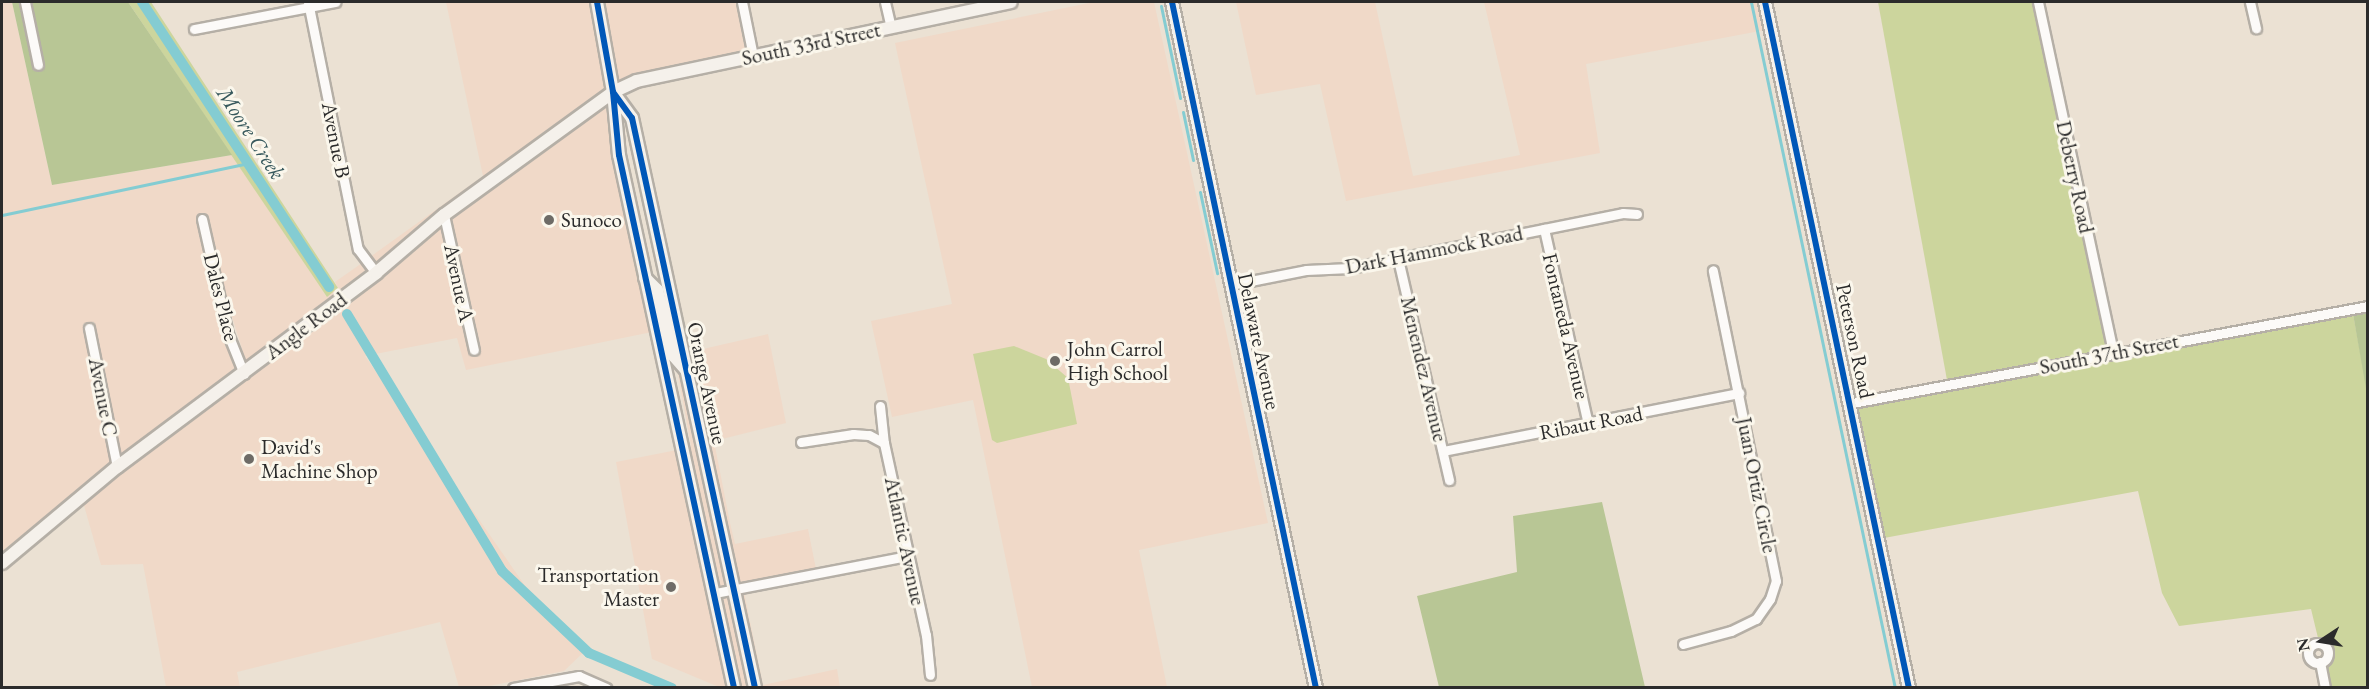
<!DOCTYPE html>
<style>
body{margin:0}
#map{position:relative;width:2369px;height:689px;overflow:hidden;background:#ebe1d3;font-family:"EB Garamond",serif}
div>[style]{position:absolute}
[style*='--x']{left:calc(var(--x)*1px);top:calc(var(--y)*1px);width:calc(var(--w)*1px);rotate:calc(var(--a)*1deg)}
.built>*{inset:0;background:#f0d9c8}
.green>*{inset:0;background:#ccd59d}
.forest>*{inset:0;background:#b8c695}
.stream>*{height:3px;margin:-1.5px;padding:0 1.5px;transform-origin:1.5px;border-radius:1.5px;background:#84ccd2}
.canal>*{height:10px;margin:-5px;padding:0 5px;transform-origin:5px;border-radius:5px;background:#84ccd2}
.roads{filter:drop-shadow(2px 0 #b5afa6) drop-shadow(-2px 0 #b5afa6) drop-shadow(0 2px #b5afa6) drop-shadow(0 -2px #b5afa6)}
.street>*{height:9px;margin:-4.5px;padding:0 4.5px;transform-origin:4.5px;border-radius:4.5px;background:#fcfaf8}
.street>.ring{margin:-4.5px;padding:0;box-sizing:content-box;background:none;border:9px solid #fcfaf8;border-radius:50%}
.secondary>*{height:12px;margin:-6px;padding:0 6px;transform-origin:6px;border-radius:6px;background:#f5f1eb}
.cycleway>*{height:6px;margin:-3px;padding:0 3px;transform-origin:3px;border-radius:3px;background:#0057b8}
.dots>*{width:16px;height:16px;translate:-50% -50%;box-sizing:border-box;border:3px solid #fbf7ec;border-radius:50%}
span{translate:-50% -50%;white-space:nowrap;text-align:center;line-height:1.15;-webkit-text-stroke:6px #fbf7ec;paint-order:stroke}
.street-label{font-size:21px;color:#2b2b2b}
.poi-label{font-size:21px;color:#2b2b2b}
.left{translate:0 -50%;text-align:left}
.right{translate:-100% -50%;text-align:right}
.water-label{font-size:22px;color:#38595d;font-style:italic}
.frame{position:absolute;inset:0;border:3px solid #2b2b2b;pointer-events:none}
.north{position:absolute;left:2291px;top:611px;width:60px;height:60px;-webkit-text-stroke:4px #fbf7ec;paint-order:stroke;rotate:258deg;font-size:16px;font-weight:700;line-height:24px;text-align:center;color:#2b2b2b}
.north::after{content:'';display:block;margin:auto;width:21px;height:27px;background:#2b2b2b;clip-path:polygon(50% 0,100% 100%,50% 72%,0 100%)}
</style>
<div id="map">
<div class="built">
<i style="clip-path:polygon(2px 2px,12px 2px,52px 185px,232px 155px,326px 296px,338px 288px,335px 282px,362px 263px,369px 272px,247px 365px,221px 281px,211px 283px,237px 372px,121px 458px,94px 322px,83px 324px,111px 465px,2px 557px)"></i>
<i style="clip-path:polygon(446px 2px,591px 2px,607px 89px,438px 212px,377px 265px,370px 257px,483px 176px)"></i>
<i style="clip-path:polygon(602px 2px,736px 2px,747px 52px,618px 84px)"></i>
<i style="clip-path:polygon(1094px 2px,1154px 2px,1268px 523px,1139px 550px,1167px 687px,1032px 687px,973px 400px,892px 417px,871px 321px,952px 304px,895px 43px)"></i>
<i style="clip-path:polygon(1236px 2px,1375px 2px,1413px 176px,1520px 155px,1484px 2px,1759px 2px,1765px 30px,1586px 64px,1600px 153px,1346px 201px,1320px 84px,1256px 95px)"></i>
<i style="clip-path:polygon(608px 101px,614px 156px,652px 332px,466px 370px,457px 338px,365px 356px,556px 630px,588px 648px,564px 671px,484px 687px,459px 687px,440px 622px,237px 672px,240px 687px,166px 687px,143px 564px,101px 565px,83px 502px,383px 274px,441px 225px,469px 355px,480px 354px,450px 217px)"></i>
<i style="clip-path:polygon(768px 334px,786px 423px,714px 441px,730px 523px,735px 544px,808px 529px,816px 569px,738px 584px,690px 352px)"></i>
<i style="clip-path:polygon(677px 369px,684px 376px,727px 586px,719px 587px,687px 448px,691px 446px)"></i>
<i style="clip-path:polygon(677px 450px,728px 687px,719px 687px,652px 659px,616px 462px)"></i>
<i style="clip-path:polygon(744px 592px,763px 685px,837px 669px,840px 687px,760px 687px,740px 593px)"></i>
<i style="clip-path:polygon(729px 595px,749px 687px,739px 687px,721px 597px)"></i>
</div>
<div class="green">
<i style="clip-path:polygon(128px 2px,151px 2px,338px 288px,327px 297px)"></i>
<i style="clip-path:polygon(1878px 2px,2032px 2px,2107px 350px,1947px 380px)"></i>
<i style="clip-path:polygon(2353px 314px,2368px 394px,2367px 687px,2331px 687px,2326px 665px,2333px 649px,2328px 641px,2318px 638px,2311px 609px,2179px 626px,2162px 593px,2138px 491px,1884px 538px,1858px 407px)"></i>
<i style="clip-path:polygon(1014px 346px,1046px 359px,1068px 378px,1077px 424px,997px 443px,992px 440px,973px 354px)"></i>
</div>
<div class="forest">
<i style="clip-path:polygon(12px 2px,19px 2px,34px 71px,44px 69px,30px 2px,128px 2px,232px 155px,52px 185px)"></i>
<i style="clip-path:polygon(2367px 311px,2368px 311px,2367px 394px,2353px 314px)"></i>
<i style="clip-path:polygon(1602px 502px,1645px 687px,1439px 687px,1417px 596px,1517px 572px,1513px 516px)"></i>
</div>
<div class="stream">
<i style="--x:1751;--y:2;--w:701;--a:78.15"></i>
<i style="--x:1161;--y:6;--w:94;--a:78.3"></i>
<i style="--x:1183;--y:112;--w:49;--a:78.2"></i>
<i style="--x:1200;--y:192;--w:83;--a:78.1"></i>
<i style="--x:2;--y:215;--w:251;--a:-11.9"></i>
</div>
<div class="canal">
<i style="--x:142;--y:2;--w:341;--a:56.7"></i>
<i style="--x:347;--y:314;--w:300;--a:58.9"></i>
<i style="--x:502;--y:571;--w:120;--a:43.3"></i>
<i style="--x:589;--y:653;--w:90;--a:22.9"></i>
</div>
<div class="roads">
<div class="street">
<i style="--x:25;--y:2;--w:64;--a:78.3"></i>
<i style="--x:308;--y:2;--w:252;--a:78.6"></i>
<i style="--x:358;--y:249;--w:30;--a:53"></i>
<i style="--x:742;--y:2;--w:55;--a:78.5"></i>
<i style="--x:885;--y:2;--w:26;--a:77"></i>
<i style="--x:2038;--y:2;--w:359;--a:77.9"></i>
<i style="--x:2250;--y:2;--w:27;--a:77"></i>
<i style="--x:194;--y:29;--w:144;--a:-10.8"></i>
<i style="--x:444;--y:215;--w:138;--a:77.5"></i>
<i style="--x:202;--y:219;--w:118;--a:77.3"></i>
<i style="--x:228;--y:334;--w:43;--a:68.2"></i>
<i style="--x:1544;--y:229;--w:200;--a:77.3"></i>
<i style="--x:1398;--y:259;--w:227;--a:77"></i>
<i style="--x:1230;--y:285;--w:77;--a:-11.2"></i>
<i style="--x:1306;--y:270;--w:44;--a:-2.6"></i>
<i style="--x:1350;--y:268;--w:278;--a:-11.4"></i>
<i style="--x:1623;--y:213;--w:14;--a:4"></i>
<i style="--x:89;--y:328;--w:142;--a:78.6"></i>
<i style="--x:1852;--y:403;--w:525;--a:-10.65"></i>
<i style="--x:880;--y:406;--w:37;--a:84"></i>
<i style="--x:884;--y:443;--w:197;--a:77.7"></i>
<i style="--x:926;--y:635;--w:40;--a:84.3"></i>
<i style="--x:801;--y:442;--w:53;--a:-8.7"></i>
<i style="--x:853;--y:434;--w:16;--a:4"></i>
<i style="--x:869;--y:435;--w:17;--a:28"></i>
<i style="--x:1443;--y:451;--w:302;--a:-11.1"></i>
<i style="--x:715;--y:593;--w:196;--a:-10.9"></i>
<i class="ring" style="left:2308px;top:643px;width:11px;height:11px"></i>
<i style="--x:1683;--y:644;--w:50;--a:-15.2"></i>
<i style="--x:1731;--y:631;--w:28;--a:-26"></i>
<i style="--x:1756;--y:619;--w:24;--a:-55"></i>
<i style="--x:1770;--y:599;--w:19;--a:-72"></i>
<i style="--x:1776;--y:581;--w:317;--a:-101.5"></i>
<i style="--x:2320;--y:662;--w:26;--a:79"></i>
<i style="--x:513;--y:688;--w:67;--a:-10.3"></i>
<i style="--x:579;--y:676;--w:30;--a:24"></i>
</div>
<div class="secondary">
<i style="--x:597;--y:2;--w:91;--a:79.9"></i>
<i style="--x:613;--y:92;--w:63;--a:84.6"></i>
<i style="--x:619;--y:155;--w:545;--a:77.82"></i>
<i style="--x:1172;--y:2;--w:701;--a:78.15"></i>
<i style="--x:1765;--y:2;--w:701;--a:78.15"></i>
<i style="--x:613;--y:92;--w:32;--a:54"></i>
<i style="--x:632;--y:118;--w:583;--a:77.82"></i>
<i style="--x:645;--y:278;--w:17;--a:45"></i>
<i style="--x:657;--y:290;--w:68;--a:75.6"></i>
<i style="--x:674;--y:356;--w:23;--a:49"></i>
<i style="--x:2;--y:563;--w:150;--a:-39.9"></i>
<i style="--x:117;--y:467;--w:324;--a:-36.8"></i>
<i style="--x:376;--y:273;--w:89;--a:-40.5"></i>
<i style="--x:444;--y:215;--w:209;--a:-36"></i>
<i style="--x:613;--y:92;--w:26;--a:-25"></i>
<i style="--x:637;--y:81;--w:382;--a:-11.9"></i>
</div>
</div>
<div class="cycleway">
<i style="--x:597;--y:2;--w:91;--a:79.9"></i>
<i style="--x:613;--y:92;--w:63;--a:84.6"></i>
<i style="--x:619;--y:155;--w:545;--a:77.82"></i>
<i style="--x:1172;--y:2;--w:701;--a:78.15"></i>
<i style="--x:1765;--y:2;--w:701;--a:78.15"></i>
<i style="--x:613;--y:92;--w:32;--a:54"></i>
<i style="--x:632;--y:118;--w:583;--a:77.82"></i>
</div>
<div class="dots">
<i style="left:549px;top:220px;background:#6e6b66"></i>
<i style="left:1055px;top:361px;background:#6e6b66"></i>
<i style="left:249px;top:459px;background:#6e6b66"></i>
<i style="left:671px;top:587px;background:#6e6b66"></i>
</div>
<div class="street-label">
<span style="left:811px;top:44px;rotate:-12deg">South 33rd Street</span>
<span style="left:336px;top:140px;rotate:79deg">Avenue B</span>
<span style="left:2075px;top:177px;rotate:78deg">Deberry Road</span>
<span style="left:1434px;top:250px;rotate:-11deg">Dark Hammock Road</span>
<span style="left:459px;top:283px;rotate:78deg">Avenue A</span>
<span style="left:221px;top:297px;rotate:76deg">Dales Place</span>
<span style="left:306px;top:326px;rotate:-37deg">Angle Road</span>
<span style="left:1566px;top:326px;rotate:77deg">Fontaneda Avenue</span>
<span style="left:1259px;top:341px;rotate:78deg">Delaware Avenue</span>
<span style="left:1855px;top:341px;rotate:78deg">Peterson Road</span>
<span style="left:2109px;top:354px;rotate:-11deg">South 37th Street</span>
<span style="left:1424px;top:369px;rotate:77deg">Menendez Avenue</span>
<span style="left:707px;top:383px;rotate:78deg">Orange Avenue</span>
<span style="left:103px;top:397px;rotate:79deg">Avenue C</span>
<span style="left:1591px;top:423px;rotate:-11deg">Ribaut Road</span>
<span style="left:1757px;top:485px;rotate:79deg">Juan Ortiz Circle</span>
<span style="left:905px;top:541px;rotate:78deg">Atlantic Avenue</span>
</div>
<div class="poi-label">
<span class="left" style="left:561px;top:220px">Sunoco</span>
<span class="left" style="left:1067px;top:361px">John Carrol<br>High School</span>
<span class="left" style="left:261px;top:459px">David's<br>Machine Shop</span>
<span class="right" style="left:659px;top:587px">Transportation<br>Master</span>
</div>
<div class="water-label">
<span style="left:251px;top:133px;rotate:57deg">Moore Creek</span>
</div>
<div class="frame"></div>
<div class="north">N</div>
</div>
